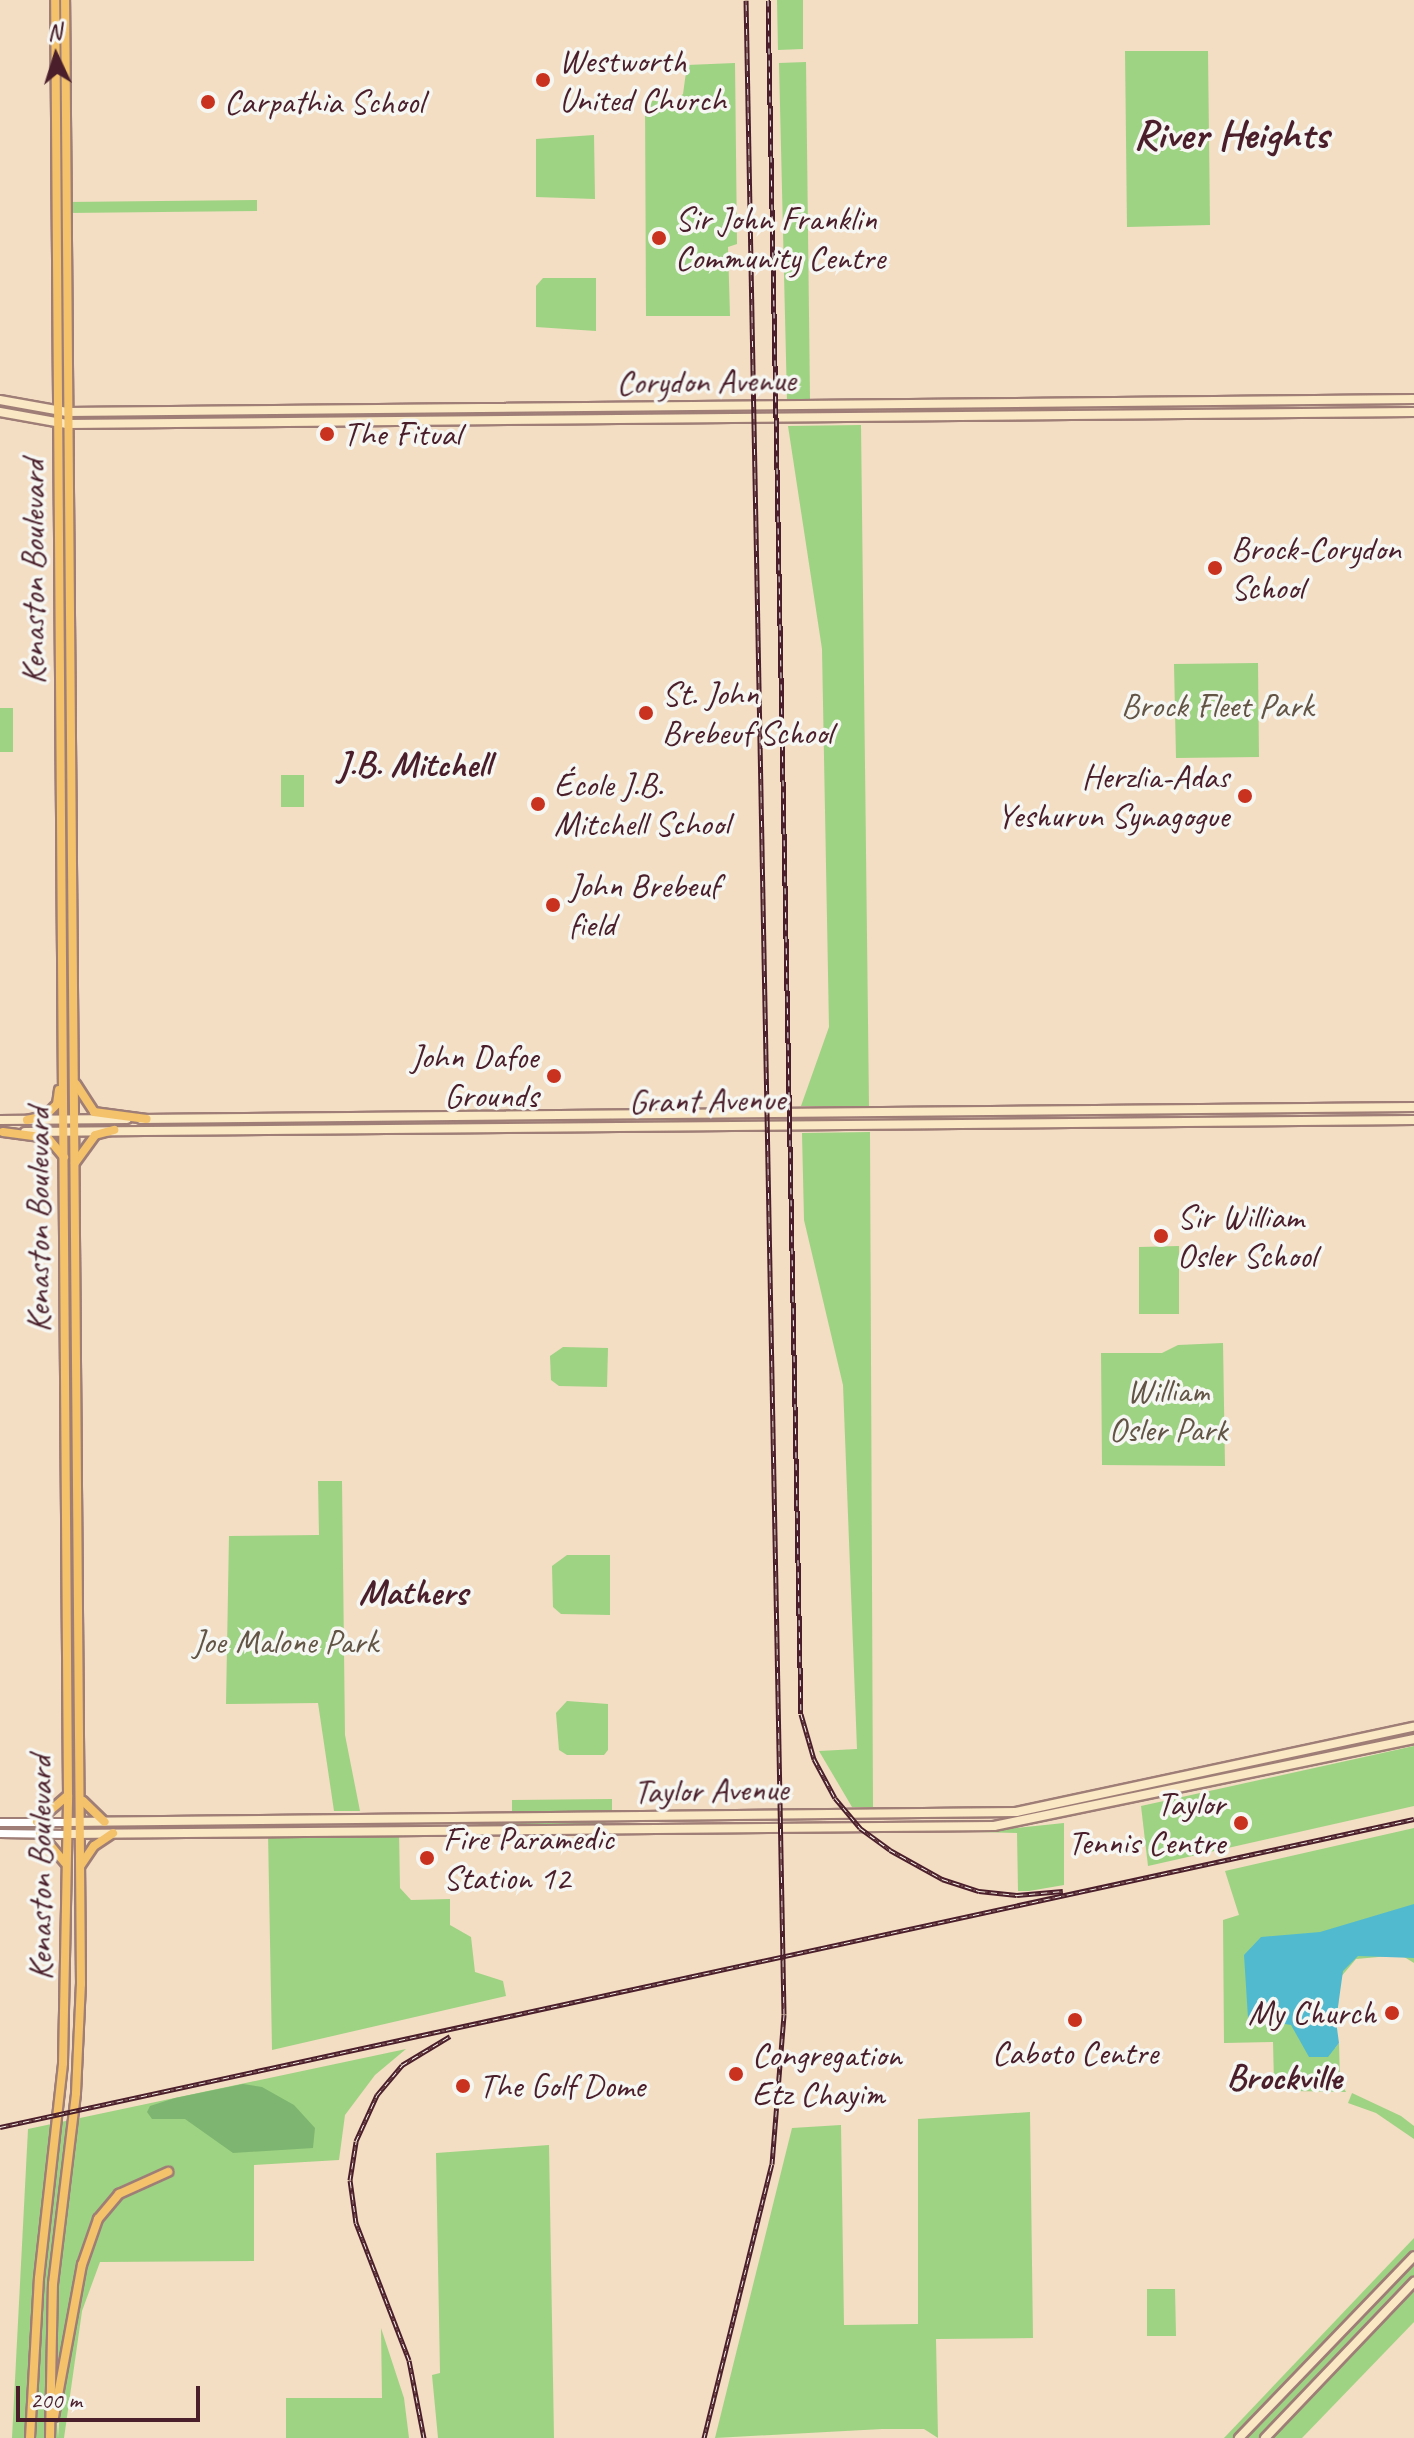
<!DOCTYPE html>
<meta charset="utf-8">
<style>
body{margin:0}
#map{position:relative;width:1414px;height:2438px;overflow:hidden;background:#f3ddc3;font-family:Caveat,sans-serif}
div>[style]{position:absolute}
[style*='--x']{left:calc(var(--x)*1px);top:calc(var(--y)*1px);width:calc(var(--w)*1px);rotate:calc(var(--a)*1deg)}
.green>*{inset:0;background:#9ed383}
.forest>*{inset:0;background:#7eb571}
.water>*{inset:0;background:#52bacf}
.roads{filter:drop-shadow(2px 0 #9e7e77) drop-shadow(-2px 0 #9e7e77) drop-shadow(0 2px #9e7e77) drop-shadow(0 -2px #9e7e77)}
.tertiary>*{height:7px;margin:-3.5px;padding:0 3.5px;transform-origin:3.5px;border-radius:3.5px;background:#fff}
.secondary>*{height:8px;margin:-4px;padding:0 4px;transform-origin:4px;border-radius:4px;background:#fae7c3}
.primary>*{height:8px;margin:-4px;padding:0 4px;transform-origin:4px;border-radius:4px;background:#f3c26a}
.rail>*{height:5px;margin-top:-2.5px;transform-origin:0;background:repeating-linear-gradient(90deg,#f6f6f2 0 6px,#4a1f2b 0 12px);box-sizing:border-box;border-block:2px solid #4a1f2b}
.dots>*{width:22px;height:22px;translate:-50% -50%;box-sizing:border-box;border:4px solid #f6f6f2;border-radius:50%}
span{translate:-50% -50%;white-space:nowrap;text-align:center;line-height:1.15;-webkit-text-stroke:7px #f6f6f2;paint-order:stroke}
.poi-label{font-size:34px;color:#4a1f2b}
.left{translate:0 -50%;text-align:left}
.right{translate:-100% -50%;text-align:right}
.street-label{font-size:34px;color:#4a1f2b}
.park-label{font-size:34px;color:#635545}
.neighbourhood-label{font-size:36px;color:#4a1f2b;font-weight:700}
.district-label{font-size:42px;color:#4a1f2b;font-weight:700}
.north{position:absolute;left:16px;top:16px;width:80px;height:80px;-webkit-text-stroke:6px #f6f6f2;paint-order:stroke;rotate:356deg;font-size:22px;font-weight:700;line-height:32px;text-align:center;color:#4a1f2b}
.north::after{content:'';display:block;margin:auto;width:28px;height:36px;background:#4a1f2b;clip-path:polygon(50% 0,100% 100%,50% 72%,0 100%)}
.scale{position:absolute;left:16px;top:2386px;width:184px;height:36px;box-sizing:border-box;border:4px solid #4a1f2b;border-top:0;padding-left:10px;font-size:24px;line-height:28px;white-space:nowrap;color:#4a1f2b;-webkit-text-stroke:6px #f6f6f2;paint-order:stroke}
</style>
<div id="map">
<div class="green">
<i style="clip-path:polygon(777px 0,803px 0,803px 49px,778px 50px)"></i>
<i style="clip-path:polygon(1125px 51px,1208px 51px,1210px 225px,1127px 227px)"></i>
<i style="clip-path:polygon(806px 62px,810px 399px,787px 400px,779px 63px)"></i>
<i style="clip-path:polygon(735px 63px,737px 244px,728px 247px,730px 316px,646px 316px,645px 101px,676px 100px,683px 94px,687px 65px)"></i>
<i style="clip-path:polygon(594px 135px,595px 199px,536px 197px,536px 139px)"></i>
<i style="clip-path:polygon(257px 200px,257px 211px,67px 213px,67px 202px)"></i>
<i style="clip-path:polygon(543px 278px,596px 278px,596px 331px,536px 327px,536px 286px)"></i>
<i style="clip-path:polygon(861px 425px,869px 1106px,801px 1106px,829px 1027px,822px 649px,788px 426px)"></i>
<i style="clip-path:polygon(1258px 663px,1259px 757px,1176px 758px,1174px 664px)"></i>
<i style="clip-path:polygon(0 708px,13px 708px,13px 752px,0 752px)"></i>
<i style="clip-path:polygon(281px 775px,304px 775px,304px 807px,281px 807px)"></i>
<i style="clip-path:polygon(870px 1132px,873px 1807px,852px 1807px,819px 1751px,857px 1749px,843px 1385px,804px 1220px,802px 1133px)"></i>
<i style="clip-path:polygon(1179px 1246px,1179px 1314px,1139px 1314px,1139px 1247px)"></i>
<i style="clip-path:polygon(1223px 1343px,1225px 1466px,1102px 1465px,1101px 1353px,1162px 1353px,1178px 1345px)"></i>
<i style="clip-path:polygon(563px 1347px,608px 1348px,607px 1387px,559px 1386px,551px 1380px,550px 1356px)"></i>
<i style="clip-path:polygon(318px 1481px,342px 1481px,345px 1735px,360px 1811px,334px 1811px,318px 1703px,226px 1704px,229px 1536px,319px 1535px)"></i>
<i style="clip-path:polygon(567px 1555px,610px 1555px,610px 1615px,561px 1614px,553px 1607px,552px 1566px)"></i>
<i style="clip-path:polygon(567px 1701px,608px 1704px,608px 1750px,604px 1755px,567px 1755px,559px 1750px,556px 1713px)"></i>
<i style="clip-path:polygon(1414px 1746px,1414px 1806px,1148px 1866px,1141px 1806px)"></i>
<i style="clip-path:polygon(612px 1799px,612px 1818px,512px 1818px,512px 1800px)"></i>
<i style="clip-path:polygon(605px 1821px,607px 1826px,478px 1825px,481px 1822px)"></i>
<i style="clip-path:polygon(1064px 1823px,1064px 1885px,1029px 1891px,1018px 1891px,1017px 1833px,977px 1832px)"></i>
<i style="clip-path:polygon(1414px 1828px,1414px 1963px,1401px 1955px,1356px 1959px,1340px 1978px,1335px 2048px,1339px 2043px,1340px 2081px,1346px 2092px,1293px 2091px,1293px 2083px,1274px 2084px,1273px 2042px,1224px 2043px,1223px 1920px,1239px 1915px,1225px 1871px)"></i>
<i style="clip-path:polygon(399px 1831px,400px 1888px,411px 1900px,450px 1899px,450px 1925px,471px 1937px,475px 1972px,503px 1981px,506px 1996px,272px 2050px,268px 1832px)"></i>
<i style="clip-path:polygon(406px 2049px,375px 2075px,345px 2115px,339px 2160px,254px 2165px,254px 2261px,100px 2262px,82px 2311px,64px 2438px,58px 2438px,61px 2394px,78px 2285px,54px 2375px,58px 2438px,12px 2438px,28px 2129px)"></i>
<i style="clip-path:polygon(1352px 2093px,1401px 2116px,1414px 2126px,1414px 2139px,1376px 2113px,1348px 2103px)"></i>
<i style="clip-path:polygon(1030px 2112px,1033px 2338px,936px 2339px,938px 2438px,924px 2429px,882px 2429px,715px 2438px,792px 2128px,841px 2125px,844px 2325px,918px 2324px,918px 2119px)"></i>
<i style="clip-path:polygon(549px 2145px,554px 2438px,438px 2438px,432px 2375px,440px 2373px,436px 2153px)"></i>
<i style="clip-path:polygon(1414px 2238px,1414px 2322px,1302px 2438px,1224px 2438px)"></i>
<i style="clip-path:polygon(1147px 2289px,1175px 2289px,1176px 2336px,1147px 2336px)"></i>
<i style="clip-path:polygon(381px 2328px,404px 2398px,409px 2438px,286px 2438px,286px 2398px,382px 2398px)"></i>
</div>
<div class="forest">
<i style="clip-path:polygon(243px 2084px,262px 2087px,294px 2105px,315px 2128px,313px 2148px,233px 2153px,185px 2119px,152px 2119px,147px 2112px,150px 2106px,175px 2098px)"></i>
</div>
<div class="water">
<i style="clip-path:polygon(1414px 1904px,1414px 1958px,1358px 1956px,1343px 1971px,1336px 2021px,1339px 2043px,1328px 2057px,1309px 2057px,1291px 2025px,1248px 2018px,1244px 1955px,1261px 1937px,1320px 1932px)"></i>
</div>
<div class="roads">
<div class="tertiary">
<i style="--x:0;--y:1822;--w:67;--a:0"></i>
<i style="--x:0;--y:1833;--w:67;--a:0.9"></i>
</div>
<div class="secondary">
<i style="--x:0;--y:400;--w:68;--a:10.2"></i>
<i style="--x:67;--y:412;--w:1347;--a:-0.55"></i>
<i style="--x:0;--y:412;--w:68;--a:10.2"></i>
<i style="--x:67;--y:424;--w:1347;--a:-0.51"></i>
<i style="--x:141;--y:1119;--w:1273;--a:-0.54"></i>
<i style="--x:0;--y:1120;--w:127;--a:-0.5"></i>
<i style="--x:25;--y:1132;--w:1389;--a:-0.49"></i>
<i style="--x:67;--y:1822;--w:949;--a:-0.6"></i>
<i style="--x:1016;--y:1812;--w:407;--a:-12.1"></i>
<i style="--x:67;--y:1834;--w:927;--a:-0.49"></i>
<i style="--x:994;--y:1826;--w:429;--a:-11.7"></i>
<i style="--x:1239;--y:2438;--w:252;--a:-46.1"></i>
<i style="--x:1265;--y:2438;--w:216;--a:-46.3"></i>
</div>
<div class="primary">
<i style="--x:76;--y:1084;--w:33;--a:57"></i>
<i style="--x:94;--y:1112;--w:53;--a:7.5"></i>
<i style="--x:27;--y:1120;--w:18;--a:-13"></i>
<i style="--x:45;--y:1116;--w:17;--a:-45"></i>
<i style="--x:57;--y:1104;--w:14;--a:-82"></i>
<i style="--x:3;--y:1132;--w:45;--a:7.6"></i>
<i style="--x:48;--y:1138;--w:25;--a:50"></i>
<i style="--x:75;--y:1163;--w:34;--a:-54"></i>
<i style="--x:95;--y:1135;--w:20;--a:-15"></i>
<i style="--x:83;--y:1801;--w:30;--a:44"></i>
<i style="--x:37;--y:1822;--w:40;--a:-41"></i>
<i style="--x:40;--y:1833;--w:39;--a:50"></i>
<i style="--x:81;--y:1865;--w:23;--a:-56"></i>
<i style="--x:94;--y:1846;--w:23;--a:-34"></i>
<i style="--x:54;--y:2417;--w:155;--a:-79.6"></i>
<i style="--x:82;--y:2265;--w:49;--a:-70.8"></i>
<i style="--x:98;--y:2219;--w:33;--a:-50"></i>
<i style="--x:119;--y:2194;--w:54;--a:-24.2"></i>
<i style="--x:30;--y:2438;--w:160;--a:-86.8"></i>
<i style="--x:39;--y:2278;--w:216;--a:-83.6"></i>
<i style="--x:63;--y:2063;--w:268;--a:-88.9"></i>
<i style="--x:68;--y:1795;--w:1795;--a:-90.41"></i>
<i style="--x:50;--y:2438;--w:154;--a:-88.9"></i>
<i style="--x:53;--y:2284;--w:192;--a:-83.1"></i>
<i style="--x:76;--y:2093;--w:109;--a:-87.4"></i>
<i style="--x:81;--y:1984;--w:1984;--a:-90.46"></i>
</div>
</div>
<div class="rail">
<i style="--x:768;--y:0;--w:1714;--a:88.9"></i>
<i style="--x:801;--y:1714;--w:47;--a:73.9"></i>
<i style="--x:814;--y:1759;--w:44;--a:61.7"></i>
<i style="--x:835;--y:1798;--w:39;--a:50"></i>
<i style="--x:860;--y:1828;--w:37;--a:36"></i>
<i style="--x:890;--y:1850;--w:60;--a:29.1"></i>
<i style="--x:942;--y:1879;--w:39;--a:18"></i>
<i style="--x:979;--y:1891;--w:38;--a:6"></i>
<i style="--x:1017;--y:1895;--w:46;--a:-5"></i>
<i style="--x:0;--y:2127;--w:1447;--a:-12.29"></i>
<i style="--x:424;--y:2438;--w:79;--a:-100.9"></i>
<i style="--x:409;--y:2360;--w:147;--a:-111.1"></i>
<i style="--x:356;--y:2223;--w:43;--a:-97.9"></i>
<i style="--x:350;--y:2180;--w:39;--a:-81"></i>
<i style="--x:356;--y:2141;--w:51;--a:-65.5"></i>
<i style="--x:377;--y:2095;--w:39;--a:-50"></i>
<i style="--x:402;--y:2065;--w:56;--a:-31.1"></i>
<i style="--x:704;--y:2438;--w:282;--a:-76.1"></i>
<i style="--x:772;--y:2164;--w:150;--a:-85.4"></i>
<i style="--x:784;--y:2014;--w:2014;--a:-91.08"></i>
</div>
<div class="dots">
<i style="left:543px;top:80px;background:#c8321e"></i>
<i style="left:208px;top:102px;background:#c8321e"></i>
<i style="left:659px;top:238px;background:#c8321e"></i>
<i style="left:327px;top:434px;background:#c8321e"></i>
<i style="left:1215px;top:568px;background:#c8321e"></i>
<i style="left:646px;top:713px;background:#c8321e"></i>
<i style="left:1245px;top:796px;background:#c8321e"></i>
<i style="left:538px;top:804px;background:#c8321e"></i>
<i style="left:553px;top:905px;background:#c8321e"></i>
<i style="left:554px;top:1076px;background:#c8321e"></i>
<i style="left:1161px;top:1236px;background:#c8321e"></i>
<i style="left:1241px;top:1823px;background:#c8321e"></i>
<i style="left:427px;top:1858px;background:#c8321e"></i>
<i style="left:1392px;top:2013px;background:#c8321e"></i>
<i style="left:1075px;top:2020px;background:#c8321e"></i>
<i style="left:736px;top:2074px;background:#c8321e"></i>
<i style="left:463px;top:2086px;background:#c8321e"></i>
</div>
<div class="poi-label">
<span class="left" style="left:559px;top:80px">Westworth<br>United Church</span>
<span class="left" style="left:224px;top:102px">Carpathia School</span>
<span class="left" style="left:675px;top:238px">Sir John Franklin<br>Community Centre</span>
<span class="left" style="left:343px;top:434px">The Fitual</span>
<span class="left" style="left:1231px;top:568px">Brock-Corydon<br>School</span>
<span class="left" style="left:662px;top:713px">St. John<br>Brebeuf School</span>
<span class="right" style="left:1229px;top:796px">Herzlia-Adas<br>Yeshurun Synagogue</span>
<span class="left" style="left:554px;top:804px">École J.B.<br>Mitchell School</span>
<span class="left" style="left:569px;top:905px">John Brebeuf<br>field</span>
<span class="right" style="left:538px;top:1076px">John Dafoe<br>Grounds</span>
<span class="left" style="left:1177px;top:1236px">Sir William<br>Osler School</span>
<span class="right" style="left:1225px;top:1823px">Taylor<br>Tennis Centre</span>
<span class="left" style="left:443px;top:1858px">Fire Paramedic<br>Station 12</span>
<span class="right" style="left:1376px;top:2013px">My Church</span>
<span style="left:1075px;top:2053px">Caboto Centre</span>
<span class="left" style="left:752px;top:2074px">Congregation<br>Etz Chayim</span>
<span class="left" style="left:479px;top:2086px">The Golf Dome</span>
</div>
<div class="street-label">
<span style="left:706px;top:381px;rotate:-1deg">Corydon Avenue</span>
<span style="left:33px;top:572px;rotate:-90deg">Kenaston Boulevard</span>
<span style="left:707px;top:1100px;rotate:-1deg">Grant Avenue</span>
<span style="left:38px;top:1220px;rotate:-90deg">Kenaston Boulevard</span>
<span style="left:711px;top:1790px;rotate:-1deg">Taylor Avenue</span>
<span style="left:40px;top:1868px;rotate:-90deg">Kenaston Boulevard</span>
</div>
<div class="park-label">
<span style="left:1217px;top:706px">Brock Fleet Park</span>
<span style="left:1168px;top:1410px">William<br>Osler Park</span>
<span style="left:285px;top:1642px">Joe Malone Park</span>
</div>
<div class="neighbourhood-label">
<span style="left:414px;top:765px">J.B. Mitchell</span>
<span style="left:413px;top:1593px">Mathers</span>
<span style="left:1284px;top:2078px">Brockville</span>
</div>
<div class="district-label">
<span style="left:1231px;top:135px">River Heights</span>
</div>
<div class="north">N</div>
<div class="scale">200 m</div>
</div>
